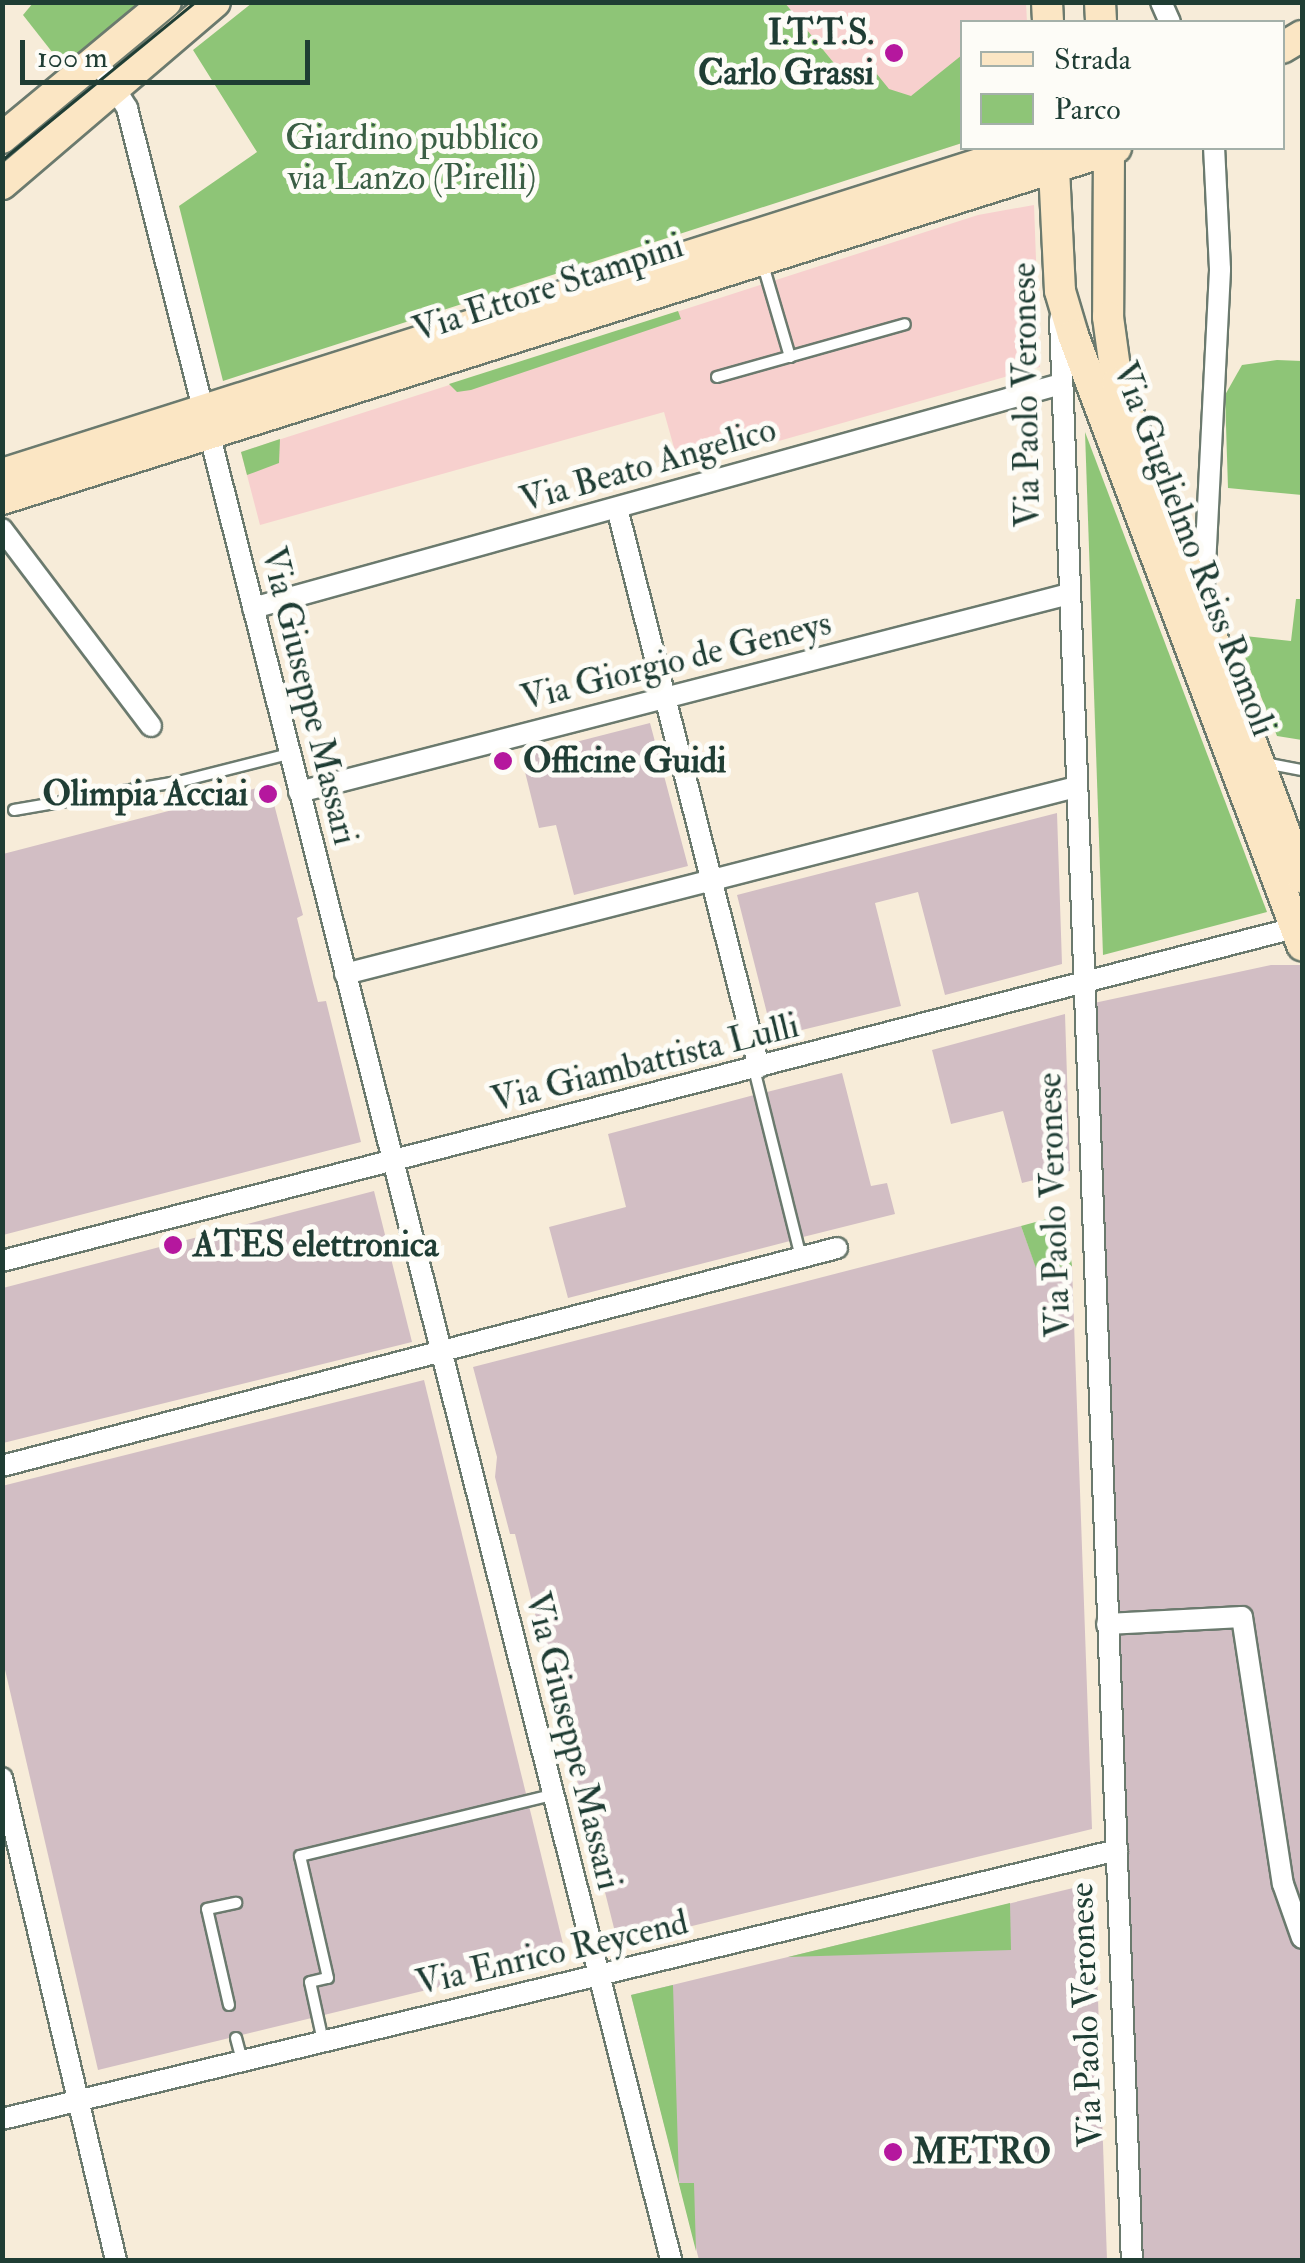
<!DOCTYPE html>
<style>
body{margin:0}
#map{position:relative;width:1305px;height:2263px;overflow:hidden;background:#f7ecd9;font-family:"IM FELL Double Pica",serif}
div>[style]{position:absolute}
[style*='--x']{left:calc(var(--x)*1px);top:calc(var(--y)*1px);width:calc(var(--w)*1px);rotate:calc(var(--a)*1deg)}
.built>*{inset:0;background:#f7d0ce}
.industrial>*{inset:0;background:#d2bec4}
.green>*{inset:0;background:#8ec577}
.roads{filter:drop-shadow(2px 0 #6b7a6e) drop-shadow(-2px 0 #6b7a6e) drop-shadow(0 2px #6b7a6e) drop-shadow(0 -2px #6b7a6e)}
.lane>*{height:10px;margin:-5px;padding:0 5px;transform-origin:5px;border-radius:5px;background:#fff}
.street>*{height:20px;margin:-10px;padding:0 10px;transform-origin:10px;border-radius:10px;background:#fff}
.secondary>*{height:30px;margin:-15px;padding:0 15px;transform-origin:15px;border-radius:15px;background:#fbe6c4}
.tram>*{height:2.5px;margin:-1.25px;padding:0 1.25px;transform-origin:1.25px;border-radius:1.25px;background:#1f3d34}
.dots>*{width:28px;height:28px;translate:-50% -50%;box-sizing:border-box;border:5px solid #fdfcf7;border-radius:50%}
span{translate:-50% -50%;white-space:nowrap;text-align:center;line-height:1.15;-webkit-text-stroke:10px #fdfcf7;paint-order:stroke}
.poi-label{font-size:35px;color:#1f3d34;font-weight:700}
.right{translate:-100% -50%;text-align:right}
.left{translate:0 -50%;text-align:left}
.park-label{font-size:35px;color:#3b5f45}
.street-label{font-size:35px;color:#1f3d34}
.frame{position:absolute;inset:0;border:5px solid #1f3d34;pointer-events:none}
.legend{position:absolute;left:960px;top:20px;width:325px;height:130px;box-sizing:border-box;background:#fdfcf7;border:2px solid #a4b0a9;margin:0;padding:12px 18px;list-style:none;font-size:30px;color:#1f3d34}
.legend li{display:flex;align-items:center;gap:20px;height:50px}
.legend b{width:50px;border:2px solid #a4b0a9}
.scale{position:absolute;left:20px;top:40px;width:290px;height:45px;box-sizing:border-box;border:5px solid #1f3d34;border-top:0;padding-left:12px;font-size:30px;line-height:35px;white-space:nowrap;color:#1f3d34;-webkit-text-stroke:8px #fdfcf7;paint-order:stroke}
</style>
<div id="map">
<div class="built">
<i style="clip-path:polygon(785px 3px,1026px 3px,1027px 22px,962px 22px,962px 143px,912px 159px)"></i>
<i style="clip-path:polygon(1034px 205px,1040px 367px,680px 469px,664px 412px,260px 525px,241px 452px,978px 215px)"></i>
</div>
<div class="industrial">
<i style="clip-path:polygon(650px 723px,688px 866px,574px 895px,556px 825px,539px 828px,521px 756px)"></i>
<i style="clip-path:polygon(269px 785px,303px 915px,297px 918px,313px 983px,318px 1002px,326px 1001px,361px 1142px,3px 1235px,3px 854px)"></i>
<i style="clip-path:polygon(1057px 813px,1062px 964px,945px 995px,918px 892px,875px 903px,901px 1006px,773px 1037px,737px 895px)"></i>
<i style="clip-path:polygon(1271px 965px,1302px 965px,1302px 2260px,1140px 2260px,1094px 1003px)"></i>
<i style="clip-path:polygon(1065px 1014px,1070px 1171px,1022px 1183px,1003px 1111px,951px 1124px,932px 1050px)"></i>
<i style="clip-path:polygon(842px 1073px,871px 1186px,887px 1183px,895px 1214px,803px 1237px,767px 1092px)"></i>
<i style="clip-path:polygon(754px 1095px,790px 1241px,568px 1298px,549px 1227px,626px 1207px,608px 1134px)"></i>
<i style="clip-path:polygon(374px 1191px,412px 1342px,3px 1443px,3px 1288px)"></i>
<i style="clip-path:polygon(1021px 1226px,1036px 1267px,1072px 1266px,1092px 1829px,618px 1944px,515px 1534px,510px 1534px,495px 1477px,497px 1457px,473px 1367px)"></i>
<i style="clip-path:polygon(424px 1380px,566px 1956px,98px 2070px,3px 1661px,2px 1486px)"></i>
<i style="clip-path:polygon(1094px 1883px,1107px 2260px,699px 2260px,631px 1995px)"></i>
</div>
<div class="green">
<i style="clip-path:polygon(33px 3px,150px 3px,67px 71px,23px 15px)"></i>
<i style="clip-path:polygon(252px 3px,785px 3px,851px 84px,872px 68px,889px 89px,911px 96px,962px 55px,962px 143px,223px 381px,179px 206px,257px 152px,193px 50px)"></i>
<i style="clip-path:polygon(678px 311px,681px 319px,471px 390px,457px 392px,449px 384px)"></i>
<i style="clip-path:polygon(1277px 360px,1302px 361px,1302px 495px,1228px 488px,1225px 395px,1242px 365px)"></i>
<i style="clip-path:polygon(1085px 432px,1267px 912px,1103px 955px)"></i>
<i style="clip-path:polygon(280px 439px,279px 463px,247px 475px,241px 452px)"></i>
<i style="clip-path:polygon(1296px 599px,1302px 599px,1302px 740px,1277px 736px,1236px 635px,1291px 641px)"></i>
<i style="clip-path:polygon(1065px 1214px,1072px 1266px,1036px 1268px,1021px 1226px)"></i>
<i style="clip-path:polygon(1010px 1903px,1011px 1950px,788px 1957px)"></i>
<i style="clip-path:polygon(673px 1985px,679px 2183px,694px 2183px,696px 2251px,631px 1995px)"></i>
</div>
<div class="roads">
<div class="lane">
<i style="--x:763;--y:265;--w:96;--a:73.6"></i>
<i style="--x:717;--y:377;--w:195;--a:-15.7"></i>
<i style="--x:1265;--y:763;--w:38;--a:11"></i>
<i style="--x:14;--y:810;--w:170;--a:-9.8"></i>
<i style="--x:182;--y:781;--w:110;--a:-14.2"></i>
<i style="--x:754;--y:1069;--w:194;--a:76"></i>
<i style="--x:229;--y:2005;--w:98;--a:-102.9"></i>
<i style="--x:207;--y:1909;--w:30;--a:-12"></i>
<i style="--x:236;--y:2038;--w:24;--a:75"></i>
<i style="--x:323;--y:2041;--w:60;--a:-102.4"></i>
<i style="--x:310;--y:1982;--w:18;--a:-13"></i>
<i style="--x:328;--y:1978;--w:125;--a:-102.9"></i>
<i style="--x:300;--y:1856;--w:260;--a:-13.6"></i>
</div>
<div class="street">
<i style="--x:1161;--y:2;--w:22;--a:66"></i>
<i style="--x:97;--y:60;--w:57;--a:58"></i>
<i style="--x:127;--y:108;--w:2220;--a:75.81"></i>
<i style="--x:1060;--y:319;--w:1942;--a:87.88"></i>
<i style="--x:617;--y:508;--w:577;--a:75.75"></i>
<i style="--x:2;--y:529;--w:247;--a:52.9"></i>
<i style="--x:1203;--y:606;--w:337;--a:-87.1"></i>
<i style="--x:1220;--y:269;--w:121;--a:-92.8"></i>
<i style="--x:253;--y:608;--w:838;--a:-15.49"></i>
<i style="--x:299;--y:792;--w:795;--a:-14.42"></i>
<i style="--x:345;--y:974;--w:755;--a:-14.35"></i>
<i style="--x:2;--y:1261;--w:1342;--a:-14.45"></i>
<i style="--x:2;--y:1466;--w:863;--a:-14.63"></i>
<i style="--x:1107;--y:1624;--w:135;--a:-3"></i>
<i style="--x:1242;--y:1617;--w:270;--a:81.3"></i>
<i style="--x:1283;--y:1884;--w:57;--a:70.6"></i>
<i style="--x:2;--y:1778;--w:495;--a:76.7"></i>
<i style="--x:2;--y:2119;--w:1147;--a:-13.56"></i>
</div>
<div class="secondary">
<i style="--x:1047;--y:2;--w:20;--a:87"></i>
<i style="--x:1100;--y:2;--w:20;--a:87"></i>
<i style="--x:1282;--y:48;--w:23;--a:-31"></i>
<i style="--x:2;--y:138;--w:213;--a:-39.7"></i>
<i style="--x:1053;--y:148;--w:143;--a:87.2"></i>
<i style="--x:1060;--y:291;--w:46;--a:73.5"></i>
<i style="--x:1073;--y:335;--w:652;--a:69.42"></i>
<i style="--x:1109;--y:148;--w:169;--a:90.3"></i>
<i style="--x:1108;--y:317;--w:67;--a:82.2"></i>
<i style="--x:1117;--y:383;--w:528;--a:69.51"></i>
<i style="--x:2;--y:184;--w:280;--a:-40.5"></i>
<i style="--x:2;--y:474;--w:1077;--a:-17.61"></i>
<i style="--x:2;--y:499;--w:1168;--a:-17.49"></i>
</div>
</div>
<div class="tram">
<i style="--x:2;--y:160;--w:249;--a:-39.3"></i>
</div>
<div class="dots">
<i style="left:894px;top:53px;background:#b5179e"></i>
<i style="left:503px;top:761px;background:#b5179e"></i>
<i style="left:268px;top:794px;background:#b5179e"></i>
<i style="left:173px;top:1245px;background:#b5179e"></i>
<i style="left:893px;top:2152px;background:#b5179e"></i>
</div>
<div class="poi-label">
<span class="right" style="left:874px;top:53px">I.T.T.S.<br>Carlo Grassi</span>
<span class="left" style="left:523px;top:761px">Officine Guidi</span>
<span class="right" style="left:248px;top:794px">Olimpia Acciai</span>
<span class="left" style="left:193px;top:1245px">ATES elettronica</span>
<span class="left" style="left:913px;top:2152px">METRO</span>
</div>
<div class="park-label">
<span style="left:412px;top:158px">Giardino pubblico<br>via Lanzo (Pirelli)</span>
</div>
<div class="street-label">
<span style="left:548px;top:288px;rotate:-18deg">Via Ettore Stampini</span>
<span style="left:1026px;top:395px;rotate:-91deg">Via Paolo Veronese</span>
<span style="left:648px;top:465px;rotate:-16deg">Via Beato Angelico</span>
<span style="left:1194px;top:549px;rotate:69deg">Via Guglielmo Reiss Romoli</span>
<span style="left:676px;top:661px;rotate:-14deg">Via Giorgio de Geneys</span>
<span style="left:309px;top:696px;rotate:76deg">Via Giuseppe Massari</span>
<span style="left:645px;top:1063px;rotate:-14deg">Via Giambattista Lulli</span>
<span style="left:1054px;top:1205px;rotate:-92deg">Via Paolo Veronese</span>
<span style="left:573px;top:1741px;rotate:76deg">Via Giuseppe Massari</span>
<span style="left:552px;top:1953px;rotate:-13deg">Via Enrico Reycend</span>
<span style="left:1086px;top:2015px;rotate:-92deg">Via Paolo Veronese</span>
</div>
<div class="frame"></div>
<ul class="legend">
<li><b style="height:12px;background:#fbe6c4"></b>Strada</li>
<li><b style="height:28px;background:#8ec577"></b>Parco</li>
</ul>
<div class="scale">100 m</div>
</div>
